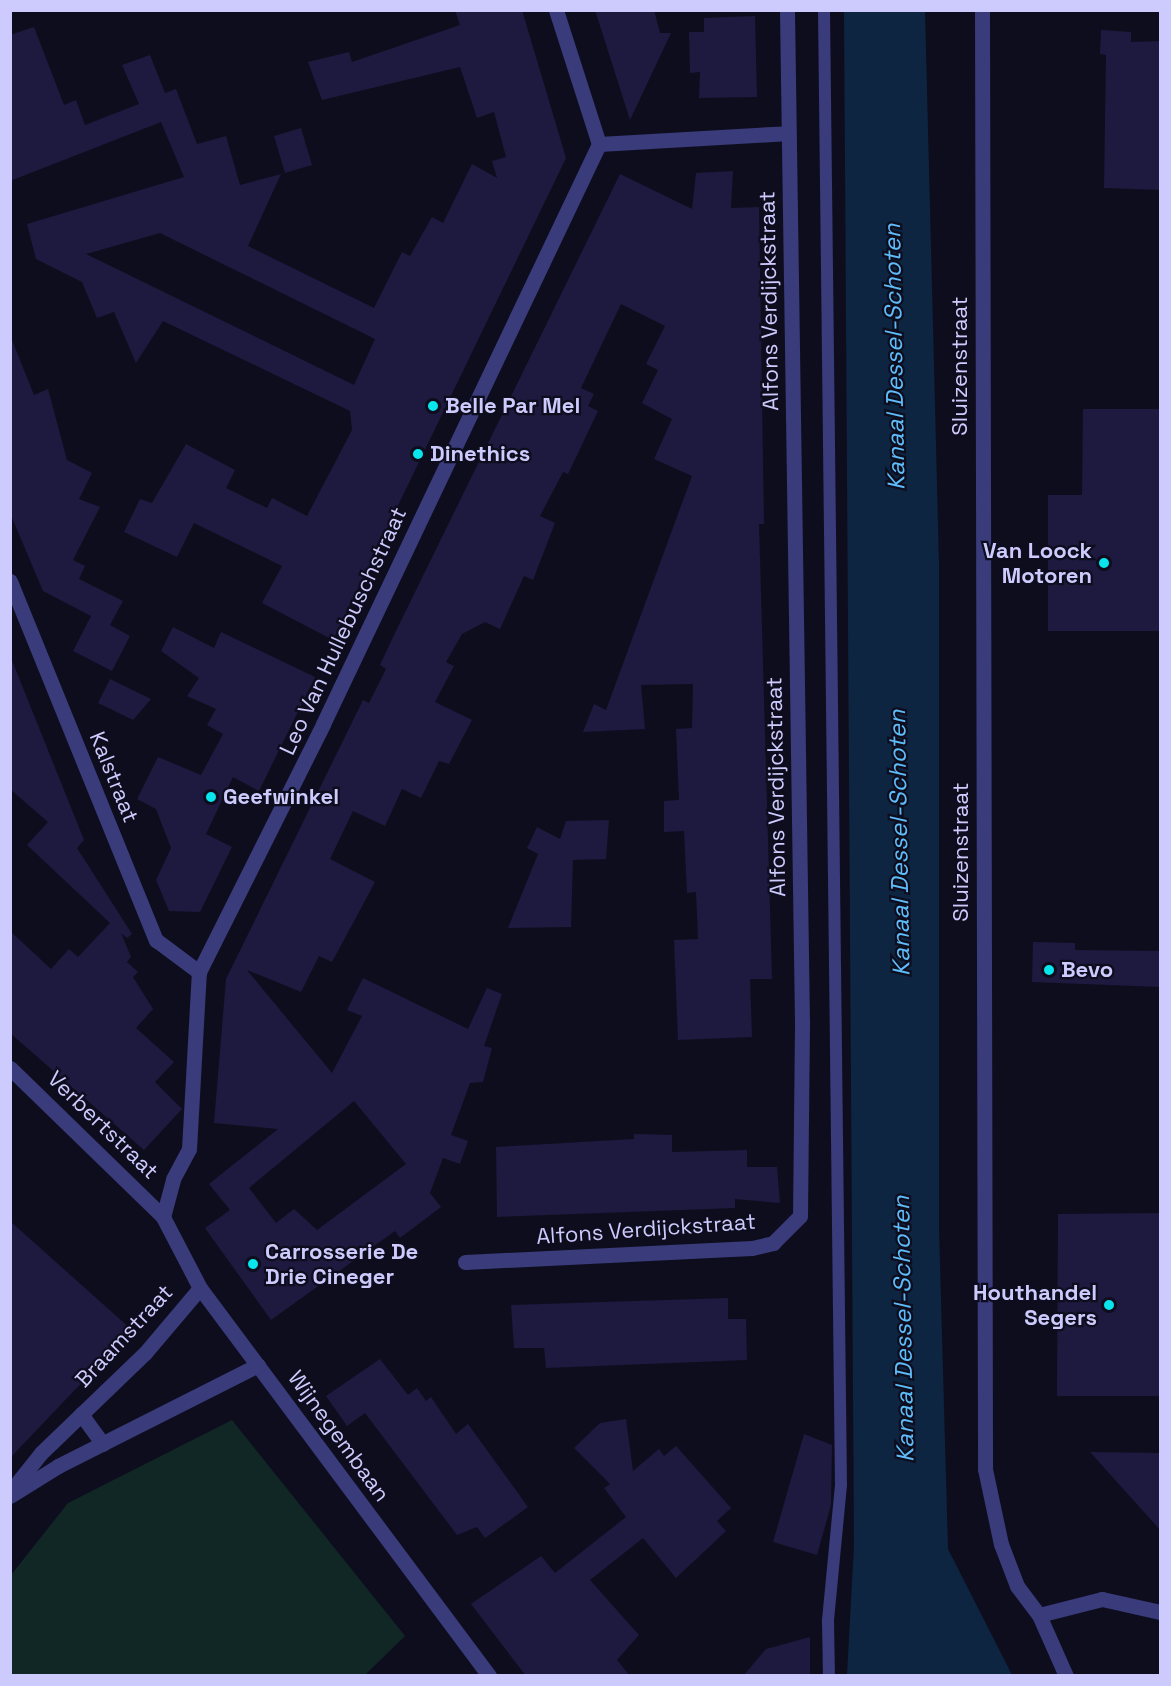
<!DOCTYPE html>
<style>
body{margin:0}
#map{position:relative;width:1171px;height:1686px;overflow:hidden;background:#0e0d1e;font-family:"Space Grotesk",sans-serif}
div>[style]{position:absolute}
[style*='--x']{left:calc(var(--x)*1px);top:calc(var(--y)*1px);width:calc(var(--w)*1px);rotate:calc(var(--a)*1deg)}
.green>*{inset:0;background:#102725}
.water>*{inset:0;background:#0d2541}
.building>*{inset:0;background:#1e193e}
.service>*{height:12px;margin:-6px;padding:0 6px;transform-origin:6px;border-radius:6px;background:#393b7b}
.minor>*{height:15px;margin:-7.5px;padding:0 7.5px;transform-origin:7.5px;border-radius:7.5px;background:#393b7b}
.tertiary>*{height:15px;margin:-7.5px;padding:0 7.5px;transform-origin:7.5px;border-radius:7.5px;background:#393b7b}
.dots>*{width:16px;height:16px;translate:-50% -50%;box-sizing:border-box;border:3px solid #0e0d1e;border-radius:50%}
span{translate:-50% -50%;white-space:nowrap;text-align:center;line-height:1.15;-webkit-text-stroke:4.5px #0e0d1e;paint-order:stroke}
.street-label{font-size:22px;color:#cdcbfd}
.poi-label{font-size:22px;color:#cdcbfd;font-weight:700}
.left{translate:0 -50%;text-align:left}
.right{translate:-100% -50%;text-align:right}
.water-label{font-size:24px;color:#5dbcf9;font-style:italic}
.frame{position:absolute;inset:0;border:12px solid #cdcbfd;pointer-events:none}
</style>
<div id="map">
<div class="green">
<i style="clip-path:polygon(232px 1420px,405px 1636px,365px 1675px,11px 1675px,11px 1575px,68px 1503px)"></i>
</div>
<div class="water">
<i style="clip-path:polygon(844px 11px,925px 11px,939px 564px,939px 1228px,948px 1549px,1012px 1675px,847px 1675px,854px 1546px)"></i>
</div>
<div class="building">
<i style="clip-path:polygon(evenodd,455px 10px,522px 10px,566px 158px,333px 640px,262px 603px,282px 566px,194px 523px,177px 557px,124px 532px,140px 499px,152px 503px,186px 444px,235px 470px,226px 488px,267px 508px,272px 498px,307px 516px,352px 430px,350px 411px,163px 321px,136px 363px,114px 312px,97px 318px,82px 282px,36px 259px,27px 224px,184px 177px,161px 122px,10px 181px,10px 35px,34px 27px,64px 105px,76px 100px,85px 125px,139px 104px,122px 65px,150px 55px,165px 93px,176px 89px,197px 144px,226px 136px,240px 185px,281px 174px,248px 246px,374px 308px,402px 252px,410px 256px,432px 217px,443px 223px,472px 164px,497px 178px,492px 161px,506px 157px,494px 112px,477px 118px,460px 67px,322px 100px,308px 62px,349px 52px,352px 62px,460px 25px,455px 10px,160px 233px,375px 339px,354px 385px,86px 254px,160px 233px)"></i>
<i style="clip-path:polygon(595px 10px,654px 10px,660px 33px,671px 33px,630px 120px)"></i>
<i style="clip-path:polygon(755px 16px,757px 97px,699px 98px,700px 72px,690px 73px,689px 32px,704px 32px,704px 18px)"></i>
<i style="clip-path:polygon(1101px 30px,1131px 32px,1131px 42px,1161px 41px,1161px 190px,1104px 188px,1106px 55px,1100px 54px)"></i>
<i style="clip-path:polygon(301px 128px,312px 165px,285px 173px,274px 136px)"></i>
<i style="clip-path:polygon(evenodd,733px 171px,731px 208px,759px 207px,764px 524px,759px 524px,772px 979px,750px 979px,752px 1037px,678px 1040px,674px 940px,698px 939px,696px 892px,687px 893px,684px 831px,664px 832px,664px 801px,679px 800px,676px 729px,692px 728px,693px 684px,641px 685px,645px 729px,583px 732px,594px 704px,606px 710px,692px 476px,654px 459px,672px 419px,642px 403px,658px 370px,646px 364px,665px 326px,621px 304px,581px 388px,594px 394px,588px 406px,598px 411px,568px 474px,563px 472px,540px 516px,555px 523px,533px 580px,524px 576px,500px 629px,485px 622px,462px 634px,446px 662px,454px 666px,435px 702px,472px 720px,449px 764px,439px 761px,421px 798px,402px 789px,385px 826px,353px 811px,330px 859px,375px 882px,332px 962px,319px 956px,301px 992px,247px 970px,332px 1073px,362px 1016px,347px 1010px,363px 978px,468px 1029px,487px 988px,502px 994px,484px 1046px,492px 1048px,483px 1082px,470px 1083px,451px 1135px,468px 1141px,460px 1164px,443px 1158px,430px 1193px,441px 1207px,400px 1238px,395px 1231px,271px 1320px,205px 1228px,230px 1210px,209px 1184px,278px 1129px,214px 1123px,226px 979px,363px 700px,369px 703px,386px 669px,380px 665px,394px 635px,620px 174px,692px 209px,696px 173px,733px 171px,354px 1101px,406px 1164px,317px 1230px,294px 1209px,276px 1223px,249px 1188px,354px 1101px)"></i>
<i style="clip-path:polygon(12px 340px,34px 395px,48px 389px,67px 460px,92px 473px,79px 499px,100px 507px,73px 560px,85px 566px,79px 579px,123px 601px,110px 625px,130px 636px,112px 671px,73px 651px,91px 616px,43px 591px,10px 513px)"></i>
<i style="clip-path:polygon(1083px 409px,1161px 409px,1161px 631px,1048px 631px,1048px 495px,1082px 495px)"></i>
<i style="clip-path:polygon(173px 627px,214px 648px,221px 632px,315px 677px,259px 791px,233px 777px,206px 834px,232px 847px,200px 912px,169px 911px,156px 880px,171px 848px,156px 809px,137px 799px,158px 757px,201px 775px,223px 734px,207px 725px,216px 709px,187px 696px,199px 678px,161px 651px)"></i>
<i style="clip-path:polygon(11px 658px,84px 840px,77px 848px,132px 934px,127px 938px,121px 933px,131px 957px,127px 962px,138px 972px,133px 977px,153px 1009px,136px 1028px,174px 1062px,155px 1082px,182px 1109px,144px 1150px,10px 1033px,10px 931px,51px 969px,69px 949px,78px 957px,110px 923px,27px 845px,48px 822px,10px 789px)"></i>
<i style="clip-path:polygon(110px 679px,151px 699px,133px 720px,98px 703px)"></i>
<i style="clip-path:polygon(609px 820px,606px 859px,573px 860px,571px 927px,508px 928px,538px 854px,527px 848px,537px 827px,560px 839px,566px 821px)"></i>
<i style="clip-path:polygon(1033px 942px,1075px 943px,1075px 950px,1161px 951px,1161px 987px,1032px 982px)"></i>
<i style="clip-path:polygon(634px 1134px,672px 1135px,672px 1152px,747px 1150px,747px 1167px,777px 1167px,780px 1203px,735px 1199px,735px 1208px,497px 1217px,496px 1147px,634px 1139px)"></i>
<i style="clip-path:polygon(1161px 1213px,1161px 1396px,1057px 1396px,1058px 1214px)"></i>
<i style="clip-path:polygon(10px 1221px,132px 1330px,10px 1458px)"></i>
<i style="clip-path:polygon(728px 1298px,728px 1319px,746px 1319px,747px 1360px,546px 1368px,544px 1348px,514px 1348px,511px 1305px)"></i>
<i style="clip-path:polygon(380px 1359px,408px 1395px,417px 1388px,426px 1401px,431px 1397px,456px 1434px,468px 1424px,528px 1507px,485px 1538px,477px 1527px,457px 1535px,365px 1413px,347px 1426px,326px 1396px)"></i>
<i style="clip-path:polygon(626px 1419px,633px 1471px,659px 1449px,664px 1456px,676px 1446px,731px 1508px,717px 1521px,726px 1531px,676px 1578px,643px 1538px,590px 1580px,639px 1635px,617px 1660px,630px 1676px,526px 1676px,471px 1604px,541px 1556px,555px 1573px,626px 1517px,604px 1488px,610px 1484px,574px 1448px,600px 1423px)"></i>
<i style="clip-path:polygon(804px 1434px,832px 1445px,831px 1505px,817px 1555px,773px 1542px)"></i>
<i style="clip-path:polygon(1090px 1452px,1161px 1453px,1161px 1531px)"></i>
<i style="clip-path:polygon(810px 1637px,810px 1676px,743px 1676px,766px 1649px)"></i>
</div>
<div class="service">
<i style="--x:824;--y:10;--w:1475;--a:89.34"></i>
<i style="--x:841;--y:1485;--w:137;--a:95.5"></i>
<i style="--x:828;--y:1621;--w:55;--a:89"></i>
</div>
<div class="minor">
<i style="--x:982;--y:10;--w:1459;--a:89.88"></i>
<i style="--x:985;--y:1469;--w:77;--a:78"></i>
<i style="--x:1001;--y:1544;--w:45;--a:69.1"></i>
<i style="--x:1017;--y:1586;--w:36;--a:53"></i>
<i style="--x:1039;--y:1615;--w:67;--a:66.1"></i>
<i style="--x:599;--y:144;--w:189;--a:-3.3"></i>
<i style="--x:10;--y:581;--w:388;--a:67.9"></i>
<i style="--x:156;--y:940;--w:54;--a:36.7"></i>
<i style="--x:163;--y:1217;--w:39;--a:-75"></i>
<i style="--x:173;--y:1179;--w:34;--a:-62"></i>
<i style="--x:189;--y:1149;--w:177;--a:-86.8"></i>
<i style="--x:199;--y:972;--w:277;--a:-63.4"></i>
<i style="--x:323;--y:724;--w:642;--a:-64.55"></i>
<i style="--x:599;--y:144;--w:141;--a:-107.8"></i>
<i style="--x:465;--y:1262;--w:287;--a:-2.8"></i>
<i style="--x:752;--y:1248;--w:22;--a:-13"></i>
<i style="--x:773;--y:1243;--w:38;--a:-45"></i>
<i style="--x:800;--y:1216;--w:194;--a:-89.4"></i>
<i style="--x:802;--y:1022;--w:1012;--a:-90.85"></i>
<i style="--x:81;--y:1414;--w:37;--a:54"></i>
<i style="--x:1039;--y:1615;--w:65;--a:-14.3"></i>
<i style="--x:1102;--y:1599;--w:59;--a:12.6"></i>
</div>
<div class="tertiary">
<i style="--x:10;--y:1068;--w:214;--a:44.2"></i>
<i style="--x:163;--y:1217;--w:80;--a:62.5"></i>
<i style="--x:200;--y:1288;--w:484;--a:53.3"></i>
<i style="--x:10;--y:1492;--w:50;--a:-51.5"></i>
<i style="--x:41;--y:1453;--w:144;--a:-43.9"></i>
<i style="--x:145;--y:1353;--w:85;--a:-49.8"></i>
<i style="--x:10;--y:1496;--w:57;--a:-32"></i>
<i style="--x:58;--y:1466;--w:224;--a:-26.8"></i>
</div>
<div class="dots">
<i style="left:433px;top:406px;background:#09e5ec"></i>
<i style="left:418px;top:454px;background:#09e5ec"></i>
<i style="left:1104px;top:563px;background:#09e5ec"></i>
<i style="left:211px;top:797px;background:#09e5ec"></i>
<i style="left:1049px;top:970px;background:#09e5ec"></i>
<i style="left:253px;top:1264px;background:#09e5ec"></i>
<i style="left:1109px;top:1305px;background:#09e5ec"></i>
</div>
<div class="street-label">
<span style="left:769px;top:301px;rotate:-91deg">Alfons Verdijckstraat</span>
<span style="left:960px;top:366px;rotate:-90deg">Sluizenstraat</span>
<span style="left:343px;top:631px;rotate:-65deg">Leo Van Hullebuschstraat</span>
<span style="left:114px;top:777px;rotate:68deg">Kalstraat</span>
<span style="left:776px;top:787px;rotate:-91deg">Alfons Verdijckstraat</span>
<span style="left:961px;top:852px;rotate:-90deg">Sluizenstraat</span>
<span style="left:103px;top:1125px;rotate:44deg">Verbertstraat</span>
<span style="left:646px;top:1229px;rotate:-4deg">Alfons Verdijckstraat</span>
<span style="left:124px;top:1336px;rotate:-47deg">Braamstraat</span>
<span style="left:339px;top:1436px;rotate:54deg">Wijnegembaan</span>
</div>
<div class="poi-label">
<span class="left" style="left:445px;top:406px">Belle Par Mel</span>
<span class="left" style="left:430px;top:454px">Dinethics</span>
<span class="right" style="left:1092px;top:563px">Van Loock<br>Motoren</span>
<span class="left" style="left:223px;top:797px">Geefwinkel</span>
<span class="left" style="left:1061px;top:970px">Bevo</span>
<span class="left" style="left:265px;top:1264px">Carrosserie De<br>Drie Cineger</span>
<span class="right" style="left:1097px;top:1305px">Houthandel<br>Segers</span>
</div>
<div class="water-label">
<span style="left:894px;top:357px;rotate:-91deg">Kanaal Dessel-Schoten</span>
<span style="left:899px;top:843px;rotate:-91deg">Kanaal Dessel-Schoten</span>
<span style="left:903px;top:1329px;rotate:-91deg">Kanaal Dessel-Schoten</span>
</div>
<div class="frame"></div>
</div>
